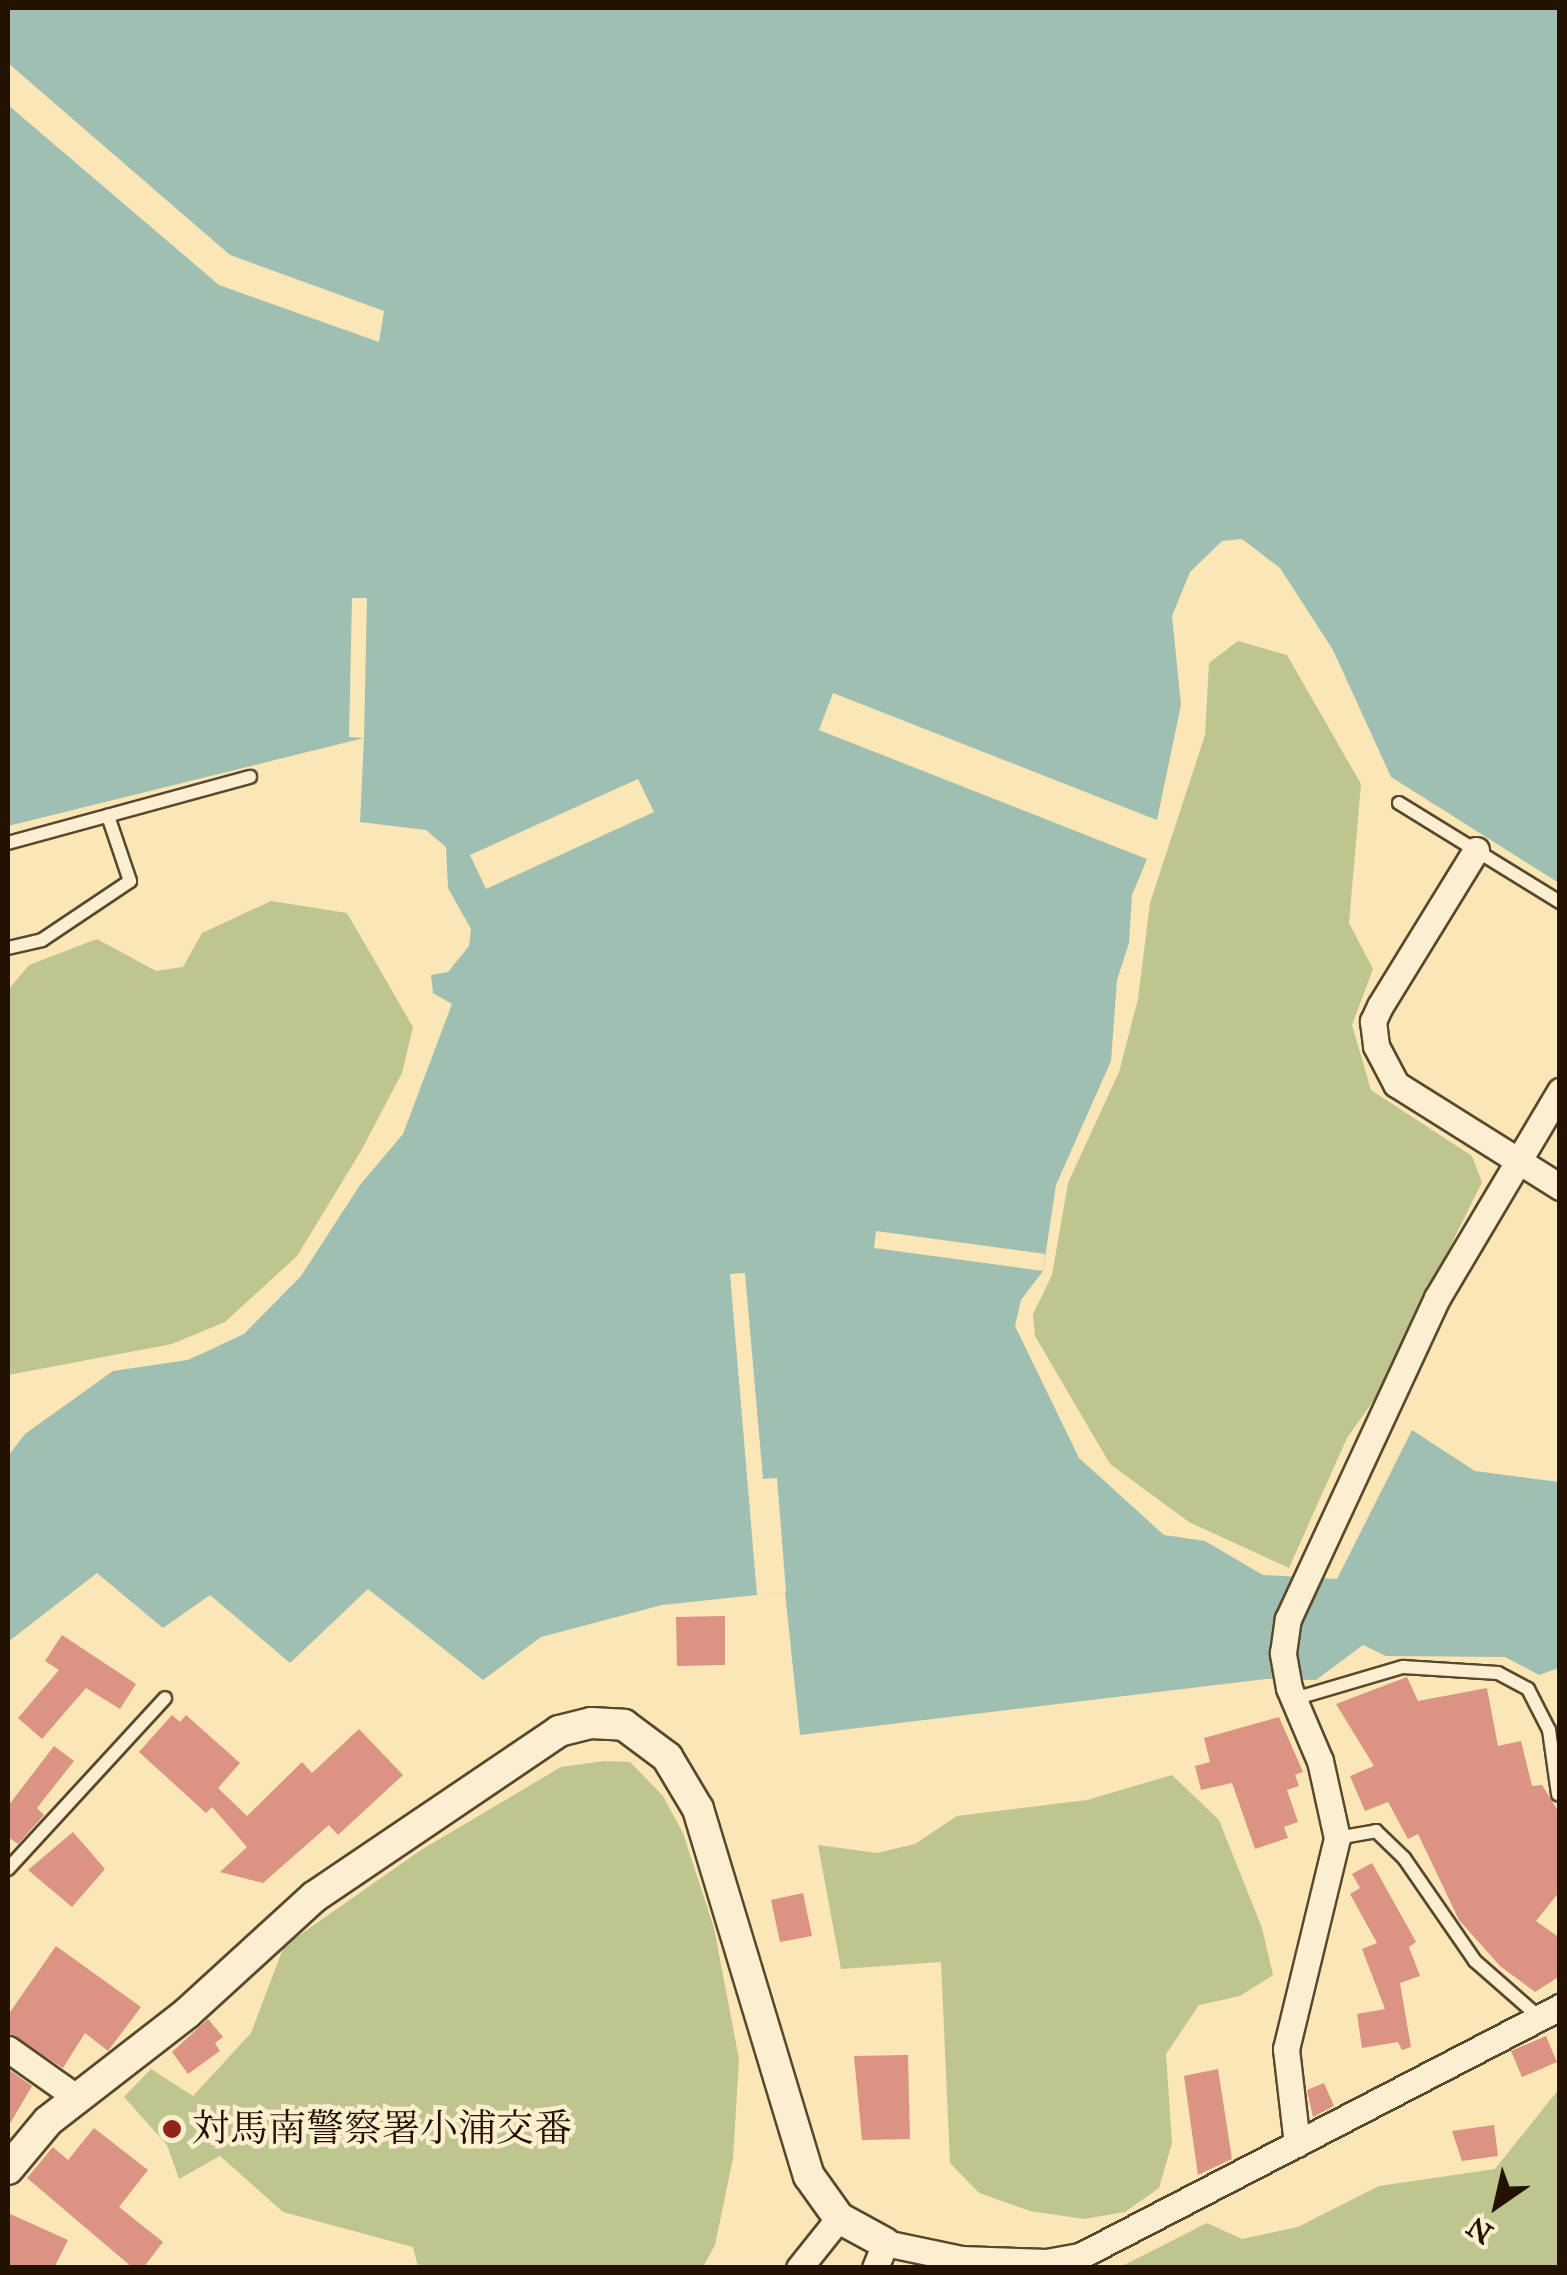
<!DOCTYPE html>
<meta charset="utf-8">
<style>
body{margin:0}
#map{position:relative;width:1567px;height:2275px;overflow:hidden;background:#fbe6b6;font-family:"IM FELL Great Primer","Noto Serif JP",serif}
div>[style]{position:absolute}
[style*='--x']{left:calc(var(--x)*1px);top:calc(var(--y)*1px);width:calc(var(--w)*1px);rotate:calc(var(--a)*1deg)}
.green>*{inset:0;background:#bec58e}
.water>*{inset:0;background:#9fbfb2}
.pier>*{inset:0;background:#fbe6b6}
.building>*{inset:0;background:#db9384}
.roads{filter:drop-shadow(2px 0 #59472e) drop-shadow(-2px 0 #59472e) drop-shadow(0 2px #59472e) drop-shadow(0 -2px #59472e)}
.service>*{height:12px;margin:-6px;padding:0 6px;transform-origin:6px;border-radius:6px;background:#fcefd0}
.minor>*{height:25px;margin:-12.5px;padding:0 12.5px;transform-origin:12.5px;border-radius:12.5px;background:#fcefd0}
.tertiary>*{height:30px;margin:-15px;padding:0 15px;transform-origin:15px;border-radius:15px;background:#fcefd0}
.dots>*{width:28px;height:28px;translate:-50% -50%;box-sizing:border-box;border:5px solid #fcefd0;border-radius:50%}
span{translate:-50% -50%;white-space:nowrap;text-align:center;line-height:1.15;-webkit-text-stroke:9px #fcefd0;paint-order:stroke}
.poi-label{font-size:38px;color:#231201}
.left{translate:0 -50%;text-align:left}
.frame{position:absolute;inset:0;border:10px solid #231201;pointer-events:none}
.north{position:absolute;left:1447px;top:2155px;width:100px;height:100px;-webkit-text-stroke:8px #fcefd0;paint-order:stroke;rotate:214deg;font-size:28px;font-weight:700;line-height:40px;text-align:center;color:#231201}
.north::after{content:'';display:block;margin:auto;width:35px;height:45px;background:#231201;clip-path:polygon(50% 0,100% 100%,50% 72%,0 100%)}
</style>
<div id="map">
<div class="green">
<i style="clip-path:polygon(1238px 641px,1287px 655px,1361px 784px,1349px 923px,1373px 969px,1352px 1025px,1371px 1090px,1472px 1156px,1482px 1182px,1376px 1397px,1347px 1438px,1289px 1568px,1189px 1522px,1110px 1464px,1035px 1336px,1033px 1314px,1052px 1275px,1068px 1183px,1119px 1072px,1138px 999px,1150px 903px,1205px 735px,1209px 663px)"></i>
<i style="clip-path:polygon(271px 901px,347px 913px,413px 1027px,402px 1073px,361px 1151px,297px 1256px,225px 1322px,172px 1344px,8px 1375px,8px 990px,29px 965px,97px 939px,156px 971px,183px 967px,202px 933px)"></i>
<i style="clip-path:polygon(605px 1761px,630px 1762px,663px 1796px,683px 1833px,714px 1928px,739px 2059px,733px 2158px,715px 2245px,703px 2267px,418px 2267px,413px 2247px,283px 2212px,220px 2156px,179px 2179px,167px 2145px,124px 2097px,151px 2069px,193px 2096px,251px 2033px,284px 1946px,421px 1850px,561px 1767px)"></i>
<i style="clip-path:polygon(1172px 1775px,1219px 1820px,1262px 1928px,1273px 1975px,1240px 1996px,1199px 2005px,1166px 2054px,1172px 2143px,1159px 2188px,1125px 2212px,1084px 2219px,1030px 2211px,979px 2193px,950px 2163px,941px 1962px,841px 1969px,818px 1845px,877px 1853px,915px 1844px,957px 1816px,1087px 1800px)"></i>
<i style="clip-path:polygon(1559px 2089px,1559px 2267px,1120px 2267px,1207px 2223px,1242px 2239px,1298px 2227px,1379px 2186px,1495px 2169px)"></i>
</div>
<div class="water">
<i style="clip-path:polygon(8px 8px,1559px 8px,1559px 883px,1391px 777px,1333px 650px,1280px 568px,1242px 539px,1222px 541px,1190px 572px,1172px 616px,1181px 705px,1157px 820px,833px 693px,819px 730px,1147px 859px,1132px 895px,1129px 943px,1117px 980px,1111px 1061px,1056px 1185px,1043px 1271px,1021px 1300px,1015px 1326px,1079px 1458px,1164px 1535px,1205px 1541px,1263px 1575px,1282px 1576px,1337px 1579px,1412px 1430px,1475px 1471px,1559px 1482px,1559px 1668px,1539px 1675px,1505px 1657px,1386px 1656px,1363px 1645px,1316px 1680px,1266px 1679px,800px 1735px,785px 1592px,662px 1605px,541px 1637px,483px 1680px,368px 1589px,290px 1663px,210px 1595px,163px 1628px,97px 1573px,8px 1642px,8px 1456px,25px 1434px,113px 1371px,188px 1360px,244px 1334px,301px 1276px,360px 1185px,403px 1134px,452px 1004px,433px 993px,431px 975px,448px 972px,469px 946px,471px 929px,448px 888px,446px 847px,426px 830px,360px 822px,364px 738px,8px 826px,8px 105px,219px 285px,379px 342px,384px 311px,230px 255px,8px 63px)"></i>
</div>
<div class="pier">
<i style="clip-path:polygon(352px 598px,367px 598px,364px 738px,349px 737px)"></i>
<i style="clip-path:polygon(638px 779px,654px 812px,486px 889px,470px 855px)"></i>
<i style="clip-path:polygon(876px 1231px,1045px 1254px,1043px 1271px,874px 1248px)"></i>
<i style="clip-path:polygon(745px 1273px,763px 1479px,777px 1478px,786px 1592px,757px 1595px,730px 1274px)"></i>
</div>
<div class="building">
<i style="clip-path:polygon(725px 1616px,725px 1665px,677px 1666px,676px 1617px)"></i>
<i style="clip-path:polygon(62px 1635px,136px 1684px,120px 1709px,86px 1688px,42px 1739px,18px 1718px,59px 1670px,45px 1661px)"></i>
<i style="clip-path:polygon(1407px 1677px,1418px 1701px,1487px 1688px,1498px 1746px,1521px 1741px,1532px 1786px,1542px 1785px,1560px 1814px,1560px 1891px,1536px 1921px,1560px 1938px,1560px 1976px,1535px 1992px,1500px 1966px,1459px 1920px,1418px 1834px,1408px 1839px,1388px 1802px,1365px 1811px,1350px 1776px,1374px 1766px,1336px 1704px)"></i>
<i style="clip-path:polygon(172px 1715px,180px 1722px,186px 1715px,240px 1763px,218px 1788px,247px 1816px,302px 1762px,312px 1773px,359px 1729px,403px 1775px,338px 1835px,329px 1825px,263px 1883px,220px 1872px,247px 1847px,212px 1807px,206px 1813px,139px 1752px)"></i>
<i style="clip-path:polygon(1279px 1717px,1303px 1772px,1295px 1775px,1299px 1786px,1287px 1790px,1298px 1822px,1284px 1827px,1288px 1838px,1255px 1849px,1232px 1783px,1201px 1790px,1195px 1766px,1210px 1762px,1204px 1738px)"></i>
<i style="clip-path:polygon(54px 1746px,74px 1761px,37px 1808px,44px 1815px,18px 1844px,8px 1837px,8px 1806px)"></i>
<i style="clip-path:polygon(73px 1832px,105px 1869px,72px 1907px,28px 1870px)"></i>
<i style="clip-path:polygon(1372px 1863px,1416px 1942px,1409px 1947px,1420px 1976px,1400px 1983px,1411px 2047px,1402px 2050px,1398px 2042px,1362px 2048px,1357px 2014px,1385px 2009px,1362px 1949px,1377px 1943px,1350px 1894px,1360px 1888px,1352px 1874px)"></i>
<i style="clip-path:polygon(803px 1893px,812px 1936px,780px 1942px,771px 1900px)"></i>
<i style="clip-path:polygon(56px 1946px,141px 2007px,108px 2051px,85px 2033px,63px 2068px,8px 2033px,8px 2015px)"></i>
<i style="clip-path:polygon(208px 2019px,223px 2037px,215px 2043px,220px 2051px,188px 2074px,172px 2052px)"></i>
<i style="clip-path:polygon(1546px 2036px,1557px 2062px,1522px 2077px,1511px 2051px)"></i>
<i style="clip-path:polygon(908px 2055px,910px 2139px,862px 2140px,854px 2056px)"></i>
<i style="clip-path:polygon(8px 2069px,32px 2086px,8px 2127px)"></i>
<i style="clip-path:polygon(1218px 2069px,1232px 2159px,1198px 2175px,1184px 2076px)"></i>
<i style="clip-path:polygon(1324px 2083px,1334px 2106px,1313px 2117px,1307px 2090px)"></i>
<i style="clip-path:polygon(1494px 2125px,1498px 2156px,1462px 2161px,1452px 2131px)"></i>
<i style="clip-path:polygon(94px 2128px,148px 2170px,119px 2207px,163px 2242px,143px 2268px,133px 2268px,27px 2178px,53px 2147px,68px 2160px)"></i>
<i style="clip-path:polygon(8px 2213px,68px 2240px,54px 2268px,8px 2268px)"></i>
</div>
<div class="roads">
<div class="service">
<i style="--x:1399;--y:803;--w:189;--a:31.6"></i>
<i style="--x:8;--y:843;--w:251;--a:-15.3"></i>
<i style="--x:8;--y:948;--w:35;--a:-13"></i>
<i style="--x:42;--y:940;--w:106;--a:-33.8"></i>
<i style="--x:130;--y:881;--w:69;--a:-108.7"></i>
<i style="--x:1294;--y:1699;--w:114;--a:-16.4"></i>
<i style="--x:1403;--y:1667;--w:95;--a:3.6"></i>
<i style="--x:1498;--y:1673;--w:34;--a:28"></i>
<i style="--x:1528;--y:1689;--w:46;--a:62.9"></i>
<i style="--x:1549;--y:1730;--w:65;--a:82"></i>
<i style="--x:1337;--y:1838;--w:40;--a:-10"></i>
<i style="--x:1376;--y:1831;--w:39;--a:44"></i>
<i style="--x:1404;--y:1858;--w:125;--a:55.4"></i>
<i style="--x:1475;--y:1961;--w:85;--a:41.2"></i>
<i style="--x:8;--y:1869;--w:232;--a:-47.4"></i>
</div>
<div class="minor">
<i style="--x:1476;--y:850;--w:183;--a:121.6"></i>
<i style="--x:1380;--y:1006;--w:17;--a:115"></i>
<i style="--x:1373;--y:1021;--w:25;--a:83"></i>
<i style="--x:1376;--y:1046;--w:43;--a:62.2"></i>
<i style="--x:1396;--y:1084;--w:194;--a:32.1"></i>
<i style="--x:8;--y:2049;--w:83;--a:35.2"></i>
<i style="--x:1297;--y:2144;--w:96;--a:-96.6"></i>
<i style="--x:1286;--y:2049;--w:217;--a:-76.4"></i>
<i style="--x:1337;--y:1838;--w:79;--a:-102.4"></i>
<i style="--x:1320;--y:1761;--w:79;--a:-113"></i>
<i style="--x:1289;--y:1688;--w:36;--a:-100"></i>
<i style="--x:1283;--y:1653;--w:34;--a:-82"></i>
<i style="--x:1288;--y:1619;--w:354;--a:-65.1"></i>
<i style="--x:1437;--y:1298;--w:241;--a:-59.3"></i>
<i style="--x:799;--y:2268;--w:64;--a:-51.3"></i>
<i style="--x:875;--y:2268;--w:27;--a:-68"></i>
<i style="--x:885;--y:2243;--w:78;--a:11.9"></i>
<i style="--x:961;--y:2259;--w:85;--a:2"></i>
<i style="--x:1046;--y:2262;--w:35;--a:-10"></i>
<i style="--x:1080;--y:2256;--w:541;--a:-27.42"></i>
</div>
<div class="tertiary">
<i style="--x:8;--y:2169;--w:62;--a:-50.2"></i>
<i style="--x:48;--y:2121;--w:176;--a:-37.8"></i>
<i style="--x:187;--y:2013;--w:172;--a:-42.4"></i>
<i style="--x:314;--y:1897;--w:296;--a:-34.1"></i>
<i style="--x:559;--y:1731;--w:33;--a:-14"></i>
<i style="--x:591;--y:1723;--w:33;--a:3"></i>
<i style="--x:624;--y:1725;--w:54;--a:36.7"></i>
<i style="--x:667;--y:1757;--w:61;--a:59.2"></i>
<i style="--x:698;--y:1809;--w:383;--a:73.2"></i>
<i style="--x:809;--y:2176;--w:52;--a:54.5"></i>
<i style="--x:839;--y:2218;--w:52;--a:28.5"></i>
</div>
</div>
<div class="dots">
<i style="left:172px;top:2129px;background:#8f2418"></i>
</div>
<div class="poi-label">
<span class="left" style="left:192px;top:2129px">対馬南警察署小浦交番</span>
</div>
<div class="frame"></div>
<div class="north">N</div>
</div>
